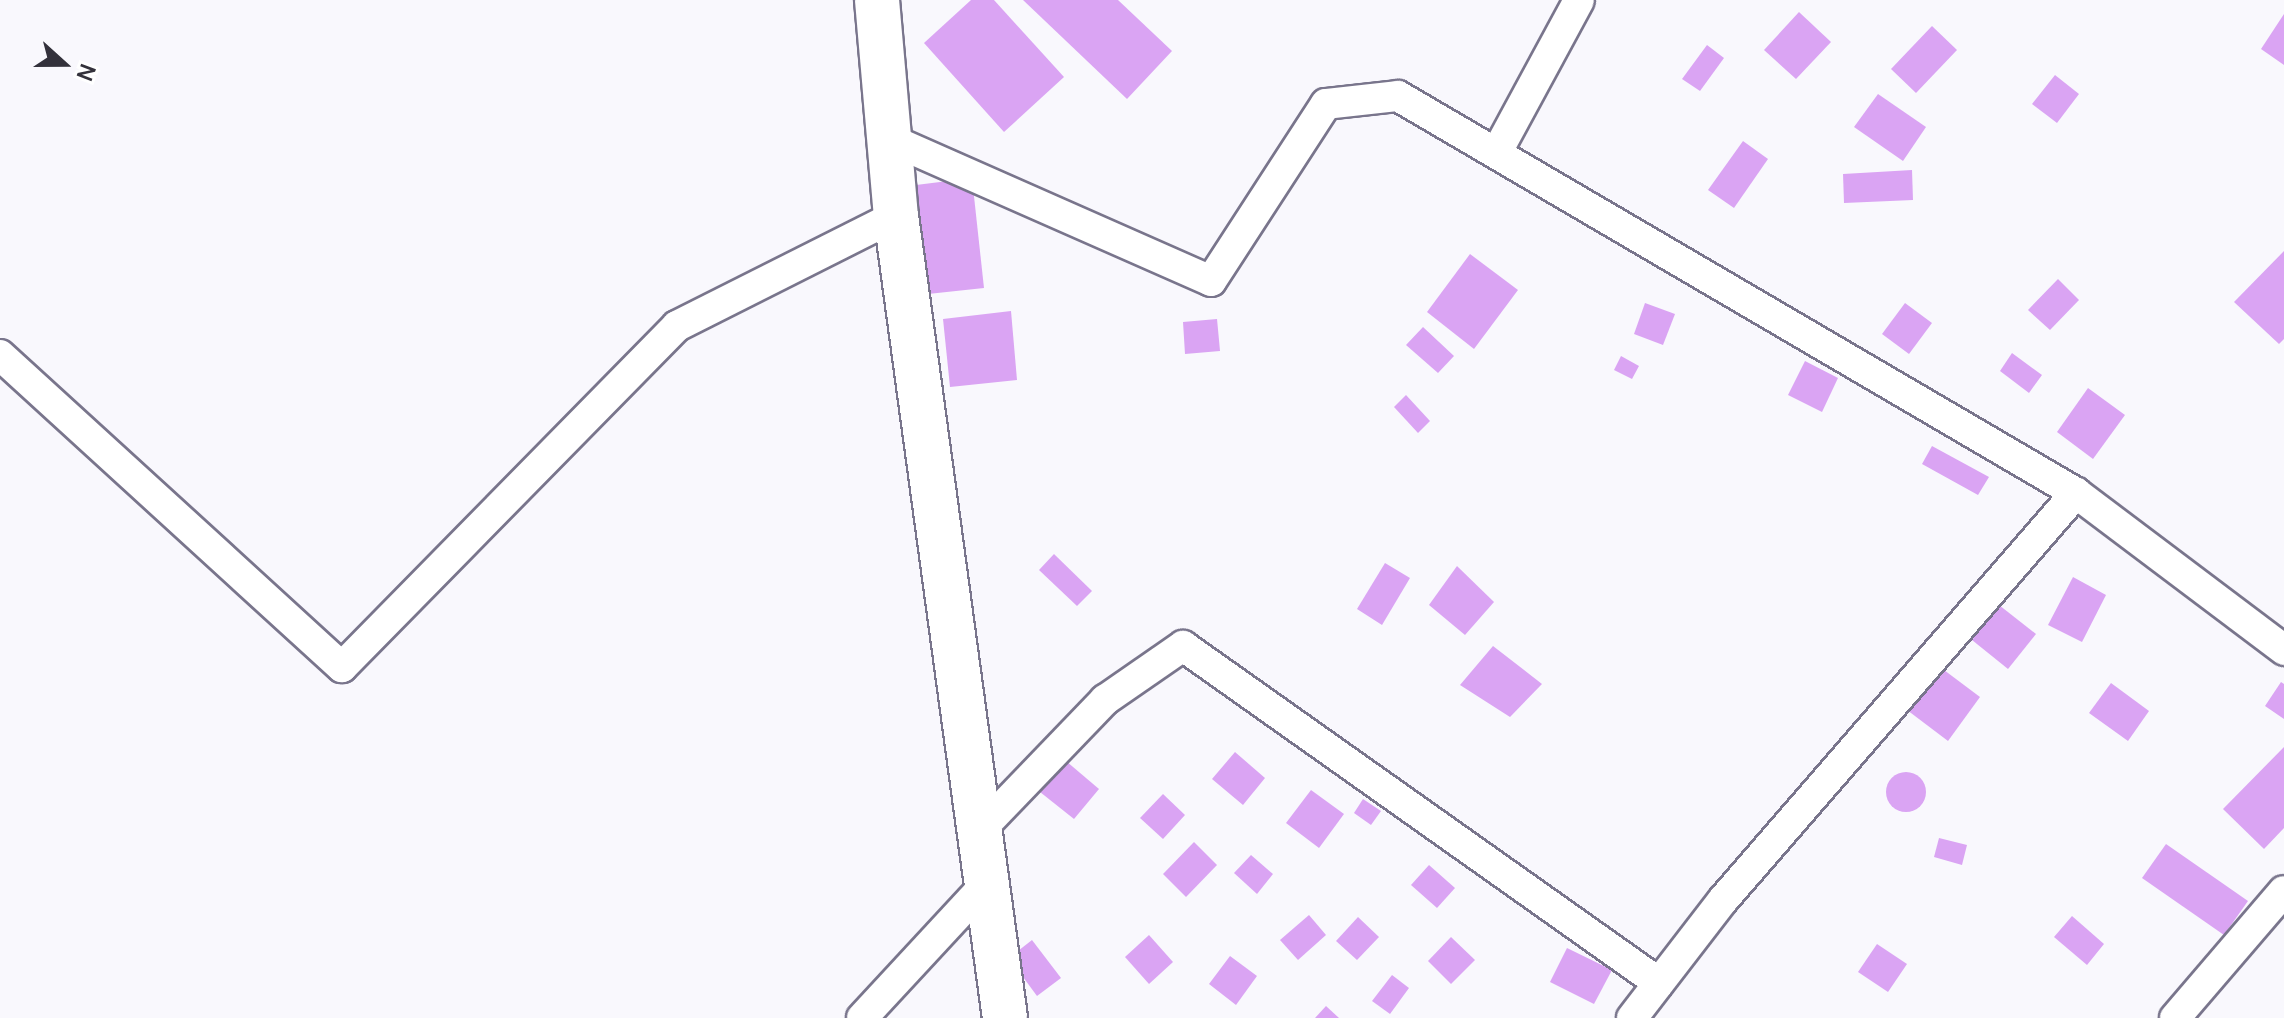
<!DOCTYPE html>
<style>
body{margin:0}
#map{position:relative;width:2284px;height:1018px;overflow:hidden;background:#f9f8fd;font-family:Manrope,sans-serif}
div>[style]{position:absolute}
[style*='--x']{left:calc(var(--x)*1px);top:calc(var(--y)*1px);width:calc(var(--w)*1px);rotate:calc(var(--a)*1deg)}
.building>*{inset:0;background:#daa4f3}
.round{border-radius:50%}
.roads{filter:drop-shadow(2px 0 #79758c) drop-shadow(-2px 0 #79758c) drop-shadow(0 2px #79758c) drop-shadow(0 -2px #79758c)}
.street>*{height:30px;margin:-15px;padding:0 15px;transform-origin:15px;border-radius:15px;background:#fff}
.secondary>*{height:44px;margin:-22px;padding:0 22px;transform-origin:22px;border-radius:22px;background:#fff}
span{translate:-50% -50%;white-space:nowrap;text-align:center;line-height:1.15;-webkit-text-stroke:6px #fff;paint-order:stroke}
.north{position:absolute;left:24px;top:24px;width:80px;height:80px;-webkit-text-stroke:6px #fff;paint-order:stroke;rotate:111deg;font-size:22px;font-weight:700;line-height:32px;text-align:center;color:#33313b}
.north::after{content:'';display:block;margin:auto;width:28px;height:36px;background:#33313b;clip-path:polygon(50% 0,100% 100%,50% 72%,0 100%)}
</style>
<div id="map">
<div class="building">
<i style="clip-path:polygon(971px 0,994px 0,1064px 77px,1004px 132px,924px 43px)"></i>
<i style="clip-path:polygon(1023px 0,1118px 0,1172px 51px,1127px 99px)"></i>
<i style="clip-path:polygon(1799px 12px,1831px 42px,1796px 79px,1764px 50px)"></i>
<i style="clip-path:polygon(2284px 14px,2284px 65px,2261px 49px)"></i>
<i style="clip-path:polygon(1932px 26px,1957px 50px,1916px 93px,1891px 69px)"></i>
<i style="clip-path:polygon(1707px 45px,1724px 58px,1700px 91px,1682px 79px)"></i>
<i style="clip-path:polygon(2055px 75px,2079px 94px,2057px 123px,2032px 104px)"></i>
<i style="clip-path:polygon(1878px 94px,1926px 127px,1903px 161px,1854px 127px)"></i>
<i style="clip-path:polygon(1743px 141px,1768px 159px,1734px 208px,1708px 190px)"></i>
<i style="clip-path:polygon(1912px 170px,1913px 200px,1844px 203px,1843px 174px)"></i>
<i style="clip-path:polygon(972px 178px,984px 288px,928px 294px,916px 185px)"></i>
<i style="clip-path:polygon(2284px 251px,2284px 339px,2279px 344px,2234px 302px)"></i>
<i style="clip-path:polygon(1470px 254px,1518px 290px,1474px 349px,1427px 312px)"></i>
<i style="clip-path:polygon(2058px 279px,2079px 300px,2050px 330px,2028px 310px)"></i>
<i style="clip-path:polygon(1645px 303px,1675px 314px,1663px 345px,1634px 334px)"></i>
<i style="clip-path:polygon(1905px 303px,1932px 323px,1909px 354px,1882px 334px)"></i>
<i style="clip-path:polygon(1011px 311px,1017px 380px,950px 387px,943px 319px)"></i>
<i style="clip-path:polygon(1217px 319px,1220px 351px,1185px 354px,1183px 322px)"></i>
<i style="clip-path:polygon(1423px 327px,1454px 356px,1438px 373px,1406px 345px)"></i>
<i style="clip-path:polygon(2012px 353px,2042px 375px,2029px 393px,2000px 371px)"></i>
<i style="clip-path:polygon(1621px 356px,1639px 366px,1632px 379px,1614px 370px)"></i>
<i style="clip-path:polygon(1805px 361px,1838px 378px,1822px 412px,1788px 395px)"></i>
<i style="clip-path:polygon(2088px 388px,2125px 415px,2093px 459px,2057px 432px)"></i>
<i style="clip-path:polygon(1406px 395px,1430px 421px,1418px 433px,1394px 407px)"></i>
<i style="clip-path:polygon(1932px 446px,1989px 477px,1978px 495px,1922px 464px)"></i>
<i style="clip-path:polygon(1054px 554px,1092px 591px,1077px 606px,1039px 570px)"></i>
<i style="clip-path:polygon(1385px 563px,1410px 578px,1382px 625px,1357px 609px)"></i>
<i style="clip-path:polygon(1457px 566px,1494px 602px,1465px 635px,1429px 605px)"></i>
<i style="clip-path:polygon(2073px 577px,2106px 595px,2082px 642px,2048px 625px)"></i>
<i style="clip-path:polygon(1999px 605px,2036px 634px,2008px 669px,1972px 640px)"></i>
<i style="clip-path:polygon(1493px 646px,1542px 684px,1510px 717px,1460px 685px)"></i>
<i style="clip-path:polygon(1940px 667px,1980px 697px,1948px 741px,1907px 710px)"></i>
<i style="clip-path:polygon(2281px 682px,2284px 684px,2284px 719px,2265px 706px)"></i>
<i style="clip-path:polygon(2111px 683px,2149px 711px,2128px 741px,2089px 713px)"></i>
<i style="clip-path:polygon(2284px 747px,2284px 828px,2264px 849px,2223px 809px)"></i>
<i style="clip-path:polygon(1235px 752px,1265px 778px,1243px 805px,1212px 779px)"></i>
<i style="clip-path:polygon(1066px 761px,1099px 789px,1074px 819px,1040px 792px)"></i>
<i class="round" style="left:1886px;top:772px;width:40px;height:40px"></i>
<i style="clip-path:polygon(1311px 790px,1344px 814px,1319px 848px,1286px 823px)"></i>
<i style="clip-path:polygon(1163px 794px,1185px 815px,1163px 839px,1140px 818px)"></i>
<i style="clip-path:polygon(1363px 799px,1381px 811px,1371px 825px,1354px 813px)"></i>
<i style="clip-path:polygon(1939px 838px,1967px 845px,1962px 865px,1934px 857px)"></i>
<i style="clip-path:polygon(1194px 842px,1217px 865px,1186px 897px,1163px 874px)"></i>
<i style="clip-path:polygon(2166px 844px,2248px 901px,2224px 935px,2142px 878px)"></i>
<i style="clip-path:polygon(1251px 855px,1273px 874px,1257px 894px,1234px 873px)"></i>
<i style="clip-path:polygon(1429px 865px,1455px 888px,1437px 908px,1411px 885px)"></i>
<i style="clip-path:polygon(1309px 915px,1326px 935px,1298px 960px,1280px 940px)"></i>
<i style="clip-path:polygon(2072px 916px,2104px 944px,2087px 965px,2054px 937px)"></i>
<i style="clip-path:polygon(1358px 917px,1379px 937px,1357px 960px,1336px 941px)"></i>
<i style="clip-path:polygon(1149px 935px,1173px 962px,1149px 984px,1125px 957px)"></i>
<i style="clip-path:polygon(1451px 937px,1475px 960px,1451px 984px,1428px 961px)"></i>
<i style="clip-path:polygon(1032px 940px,1061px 978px,1037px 996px,1009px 958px)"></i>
<i style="clip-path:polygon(1877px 944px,1907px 964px,1888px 992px,1858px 972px)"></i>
<i style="clip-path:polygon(1567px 948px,1612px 970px,1594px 1004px,1550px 982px)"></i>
<i style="clip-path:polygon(1230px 956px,1257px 976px,1236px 1005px,1209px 984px)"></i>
<i style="clip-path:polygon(1392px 975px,1409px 988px,1390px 1014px,1372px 1001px)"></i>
<i style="clip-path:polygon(1326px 1006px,1339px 1018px,1315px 1018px)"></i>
</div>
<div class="roads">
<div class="street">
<i style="--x:887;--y:138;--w:354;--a:23.8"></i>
<i style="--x:1211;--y:281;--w:211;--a:-57"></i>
<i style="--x:1326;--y:104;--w:72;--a:-6.3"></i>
<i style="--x:1398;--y:96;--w:786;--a:30.35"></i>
<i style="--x:2076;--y:493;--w:261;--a:37"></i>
<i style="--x:1498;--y:150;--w:170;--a:-61.6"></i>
<i style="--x:0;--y:355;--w:463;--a:42.4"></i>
<i style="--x:342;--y:667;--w:478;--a:-45.5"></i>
<i style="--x:677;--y:326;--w:245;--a:-26.7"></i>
<i style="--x:977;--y:833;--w:185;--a:-46.1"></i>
<i style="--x:1105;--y:700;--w:95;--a:-34.7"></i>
<i style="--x:1183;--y:646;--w:583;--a:35.3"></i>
<i style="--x:862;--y:1018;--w:181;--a:-47.2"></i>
<i style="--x:1632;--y:1018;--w:149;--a:-52.4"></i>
<i style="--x:1723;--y:900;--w:539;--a:-49.06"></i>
<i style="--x:2175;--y:1018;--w:167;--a:-49.4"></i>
</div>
<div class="secondary">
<i style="--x:877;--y:0;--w:217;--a:85"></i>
<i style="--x:896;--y:216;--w:809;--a:82.26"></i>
</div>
</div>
<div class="north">N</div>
</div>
